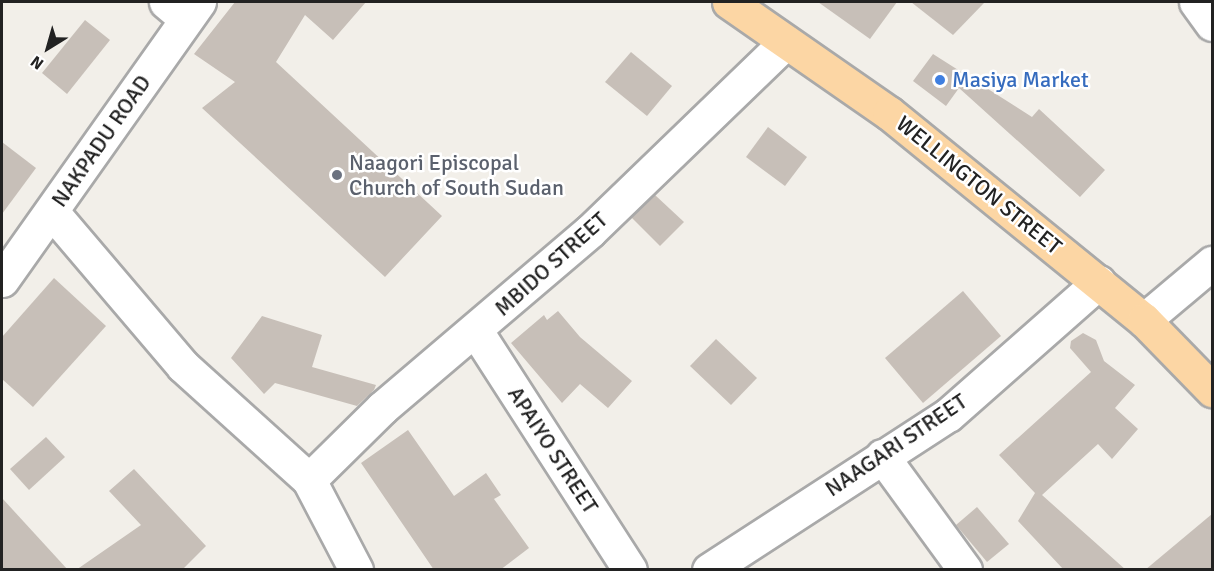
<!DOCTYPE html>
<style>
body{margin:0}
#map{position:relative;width:1214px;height:571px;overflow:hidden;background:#f2efe9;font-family:Signika,sans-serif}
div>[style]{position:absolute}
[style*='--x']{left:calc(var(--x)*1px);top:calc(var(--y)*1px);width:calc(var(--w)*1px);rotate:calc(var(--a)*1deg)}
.building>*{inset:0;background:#c7bfb8}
.roads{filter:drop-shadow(2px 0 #a9a9a9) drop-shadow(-2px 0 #a9a9a9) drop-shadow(0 2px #a9a9a9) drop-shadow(0 -2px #a9a9a9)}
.minor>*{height:33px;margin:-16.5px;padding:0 16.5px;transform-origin:16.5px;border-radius:16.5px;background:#fff}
.tertiary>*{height:33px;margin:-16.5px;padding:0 16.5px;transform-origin:16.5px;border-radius:16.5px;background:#fff}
.primary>*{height:33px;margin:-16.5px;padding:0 16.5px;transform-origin:16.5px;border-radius:16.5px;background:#fcd6a4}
.dots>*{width:16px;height:16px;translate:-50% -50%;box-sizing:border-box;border:3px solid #fff;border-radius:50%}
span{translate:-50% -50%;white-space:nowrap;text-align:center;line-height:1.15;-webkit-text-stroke:5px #fff;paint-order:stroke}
.shop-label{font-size:22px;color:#366cbe}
.left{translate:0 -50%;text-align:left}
.street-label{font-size:22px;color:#222}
.worship-label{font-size:22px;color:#5b616d}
.frame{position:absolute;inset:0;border:3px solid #222;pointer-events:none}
.north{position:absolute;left:18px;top:18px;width:60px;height:60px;-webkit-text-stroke:4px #fff;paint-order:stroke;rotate:217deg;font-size:16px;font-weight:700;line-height:24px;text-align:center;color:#222}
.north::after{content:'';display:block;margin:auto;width:21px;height:27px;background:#222;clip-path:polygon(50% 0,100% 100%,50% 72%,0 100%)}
</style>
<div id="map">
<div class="building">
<i style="clip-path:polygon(235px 2px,366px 2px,333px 40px,305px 15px,276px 62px,442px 216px,385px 277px,202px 108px,235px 82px,194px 54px)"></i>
<i style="clip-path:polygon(818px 2px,897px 2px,870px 39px)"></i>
<i style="clip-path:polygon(911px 2px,985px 2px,953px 35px)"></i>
<i style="clip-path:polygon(85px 20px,110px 40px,67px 94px,42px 73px)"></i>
<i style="clip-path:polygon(631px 52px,672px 86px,647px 116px,605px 82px)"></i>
<i style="clip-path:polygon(933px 54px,1032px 117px,1039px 109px,1105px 170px,1080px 197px,959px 88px,946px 106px,913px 81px)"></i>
<i style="clip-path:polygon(768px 127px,807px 157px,785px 186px,746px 157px)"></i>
<i style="clip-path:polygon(2px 142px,36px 168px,2px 214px)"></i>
<i style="clip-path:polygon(655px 195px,684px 222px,660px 246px,631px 217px)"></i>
<i style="clip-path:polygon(54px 278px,106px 326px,33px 407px,2px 379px,2px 337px)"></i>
<i style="clip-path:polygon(963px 291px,1001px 336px,923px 403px,885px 358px)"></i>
<i style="clip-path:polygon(558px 311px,580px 337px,632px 381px,608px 408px,580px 384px,562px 403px,511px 343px,544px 315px,547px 320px)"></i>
<i style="clip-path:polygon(262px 316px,322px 335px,312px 367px,376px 385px,374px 390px,357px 406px,275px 383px,264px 394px,231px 358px)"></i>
<i style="clip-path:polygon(1083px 333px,1096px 340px,1104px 361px,1135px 385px,1115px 408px,1138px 429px,1112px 459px,1098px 444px,1042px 495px,1126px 570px,1064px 570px,1018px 521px,1035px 493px,999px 455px,1091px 372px,1070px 348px,1071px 341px)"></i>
<i style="clip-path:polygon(716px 339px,757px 378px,731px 405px,690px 366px)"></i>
<i style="clip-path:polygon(408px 430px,454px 496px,486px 473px,501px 495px,494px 499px,529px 548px,500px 570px,434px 570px,361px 463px)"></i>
<i style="clip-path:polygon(46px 437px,65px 457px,29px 490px,10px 469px)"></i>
<i style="clip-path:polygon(134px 469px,206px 546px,182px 570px,76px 570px,141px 525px,109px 491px)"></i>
<i style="clip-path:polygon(2px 498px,68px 570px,2px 570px)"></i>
<i style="clip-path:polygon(977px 507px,1009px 544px,987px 562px,956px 525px)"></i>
<i style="clip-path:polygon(1212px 514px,1212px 570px,1145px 570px)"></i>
</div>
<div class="roads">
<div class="minor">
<i style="--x:166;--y:2;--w:26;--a:40"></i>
<i style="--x:1196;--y:2;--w:27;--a:54"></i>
<i style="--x:52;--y:212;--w:202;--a:49.6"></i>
<i style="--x:183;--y:366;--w:170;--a:42.1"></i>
<i style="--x:309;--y:480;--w:102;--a:62.4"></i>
<i style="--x:1144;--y:320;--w:89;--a:-40"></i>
<i style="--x:476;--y:331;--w:284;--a:57.2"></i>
<i style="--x:882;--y:456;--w:141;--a:53.9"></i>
<i style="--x:309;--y:480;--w:103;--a:-44.6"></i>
<i style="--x:382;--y:408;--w:273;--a:-40.4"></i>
<i style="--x:590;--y:231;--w:272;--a:-44"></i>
<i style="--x:709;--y:570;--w:285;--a:-33"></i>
<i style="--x:948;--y:415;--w:201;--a:-41.4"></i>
</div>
<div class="tertiary">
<i style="--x:2;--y:280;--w:341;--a:-54.7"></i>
</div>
<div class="primary">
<i style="--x:729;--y:2;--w:195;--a:34.8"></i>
<i style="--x:889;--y:113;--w:328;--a:39.1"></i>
<i style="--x:1144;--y:320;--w:98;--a:45.8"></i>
</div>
</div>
<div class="dots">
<i style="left:940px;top:80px;background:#3f7fe0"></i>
<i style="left:337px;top:175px;background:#6b7280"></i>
</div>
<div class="shop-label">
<span class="left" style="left:952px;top:80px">Masiya Market</span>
</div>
<div class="street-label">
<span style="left:101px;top:141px;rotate:-55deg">NAKPADU ROAD</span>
<span style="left:979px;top:185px;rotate:39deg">WELLINGTON STREET</span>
<span style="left:551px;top:264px;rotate:-42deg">MBIDO STREET</span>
<span style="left:896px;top:445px;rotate:-34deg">NAAGARI STREET</span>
<span style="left:553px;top:450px;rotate:57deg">APAIYO STREET</span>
</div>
<div class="worship-label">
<span class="left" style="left:349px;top:175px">Naagori Episcopal<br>Church of South Sudan</span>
</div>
<div class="frame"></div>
<div class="north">N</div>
</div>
